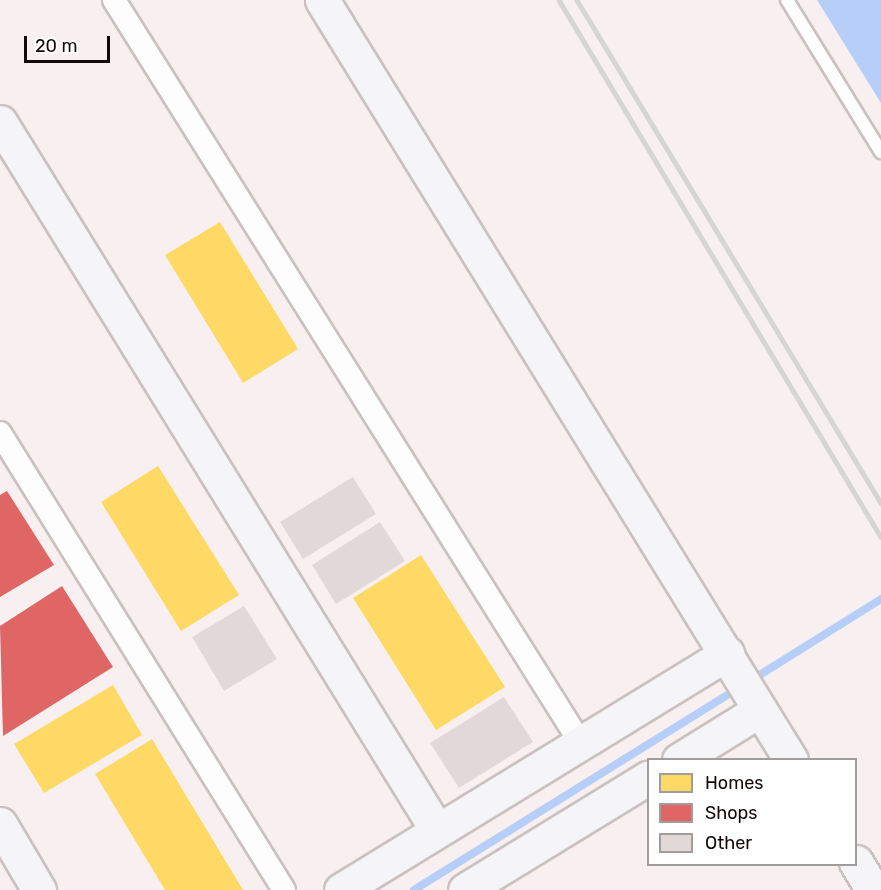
<!DOCTYPE html>
<style>
body{margin:0}
#map{position:relative;width:881px;height:890px;overflow:hidden;background:#f8f0f0;font-family:Rubik,sans-serif}
div>[style]{position:absolute}
[style*='--x']{left:calc(var(--x)*1px);top:calc(var(--y)*1px);width:calc(var(--w)*1px);rotate:calc(var(--a)*1deg)}
.water>*{inset:0;background:#b6cef8}
.homes>*{inset:0;background:#ffd966}
.shops>*{inset:0;background:#e06666}
.stream>*{height:8px;margin:-4px;padding:0 4px;transform-origin:4px;border-radius:4px;background:#b6cef8}
.building>*{inset:0;background:#e2d8d8}
.roads{filter:drop-shadow(2px 0 #cac1c1) drop-shadow(-2px 0 #cac1c1) drop-shadow(0 2px #cac1c1) drop-shadow(0 -2px #cac1c1)}
.lane>*{height:12px;margin:-6px;padding:0 6px;transform-origin:6px;border-radius:6px;background:#fefdfd}
.street>*{height:22px;margin:-11px;padding:0 11px;transform-origin:11px;border-radius:11px;background:#fefdfd}
.secondary>*{height:33px;margin:-16.5px;padding:0 16.5px;transform-origin:16.5px;border-radius:16.5px;background:#f5f4f7}
.rail>*{height:4.5px;margin:-2.25px;padding:0 2.25px;transform-origin:2.25px;border-radius:2.25px;background:#d7d4d4}
span{translate:-50% -50%;white-space:nowrap;text-align:center;line-height:1.15;-webkit-text-stroke:6px #fff;paint-order:stroke}
.legend{position:absolute;left:647px;top:758px;width:210px;height:108px;box-sizing:border-box;background:#fff;border:2px solid #a19d9d;margin:0;padding:8px 10px;list-style:none;font-size:18px;color:#140909}
.legend li{display:flex;align-items:center;gap:12px;height:30px}
.legend b{width:30px;border:2px solid #a19d9d}
.scale{position:absolute;left:24px;top:36px;width:86px;height:27px;box-sizing:border-box;border:3px solid #140909;border-top:0;padding-left:8px;font-size:18px;line-height:21px;white-space:nowrap;color:#140909;-webkit-text-stroke:4px #fff;paint-order:stroke}
</style>
<div id="map">
<div class="water">
<i style="clip-path:polygon(817px 0,881px 0,881px 103px)"></i>
</div>
<div class="homes">
<i style="clip-path:polygon(220px 222px,298px 349px,243px 383px,165px 255px)"></i>
<i style="clip-path:polygon(158px 466px,239px 595px,181px 631px,101px 502px)"></i>
<i style="clip-path:polygon(421px 555px,505px 687px,436px 730px,353px 598px)"></i>
<i style="clip-path:polygon(113px 685px,142px 735px,44px 793px,14px 744px)"></i>
<i style="clip-path:polygon(152px 739px,243px 890px,165px 890px,95px 774px)"></i>
</div>
<div class="shops">
<i style="clip-path:polygon(7px 491px,54px 565px,0 597px,0 495px)"></i>
<i style="clip-path:polygon(62px 586px,113px 667px,3px 736px,0 626px)"></i>
</div>
<div class="stream">
<i style="--x:750;--y:681;--w:155;--a:-32"></i>
<i style="--x:414;--y:890;--w:384;--a:-31.9"></i>
</div>
<div class="building">
<i style="clip-path:polygon(353px 477px,376px 514px,303px 559px,280px 522px)"></i>
<i style="clip-path:polygon(380px 522px,405px 561px,336px 604px,312px 565px)"></i>
<i style="clip-path:polygon(244px 606px,277px 659px,224px 691px,192px 637px)"></i>
<i style="clip-path:polygon(504px 697px,533px 742px,459px 788px,430px 743px)"></i>
</div>
<div class="roads">
<div class="lane">
<i style="--x:787;--y:0;--w:179;--a:58.3"></i>
</div>
<div class="street">
<i style="--x:114;--y:0;--w:876;--a:57.87"></i>
<i style="--x:0;--y:433;--w:538;--a:58.14"></i>
</div>
<div class="secondary">
<i style="--x:322;--y:0;--w:893;--a:58.32"></i>
<i style="--x:0;--y:122;--w:832;--a:58.32"></i>
<i style="--x:679;--y:760;--w:95;--a:-31.7"></i>
<i style="--x:0;--y:824;--w:77;--a:59.4"></i>
<i style="--x:856;--y:862;--w:33;--a:59"></i>
<i style="--x:341;--y:890;--w:453;--a:-31.5"></i>
<i style="--x:465;--y:890;--w:215;--a:-31.5"></i>
</div>
</div>
<div class="rail">
<i style="--x:559;--y:0;--w:626;--a:59.05"></i>
<i style="--x:577;--y:0;--w:588;--a:58.85"></i>
</div>
<ul class="legend">
<li><b style="height:16px;background:#ffd966"></b>Homes</li>
<li><b style="height:16px;background:#e06666"></b>Shops</li>
<li><b style="height:16px;background:#e2d8d8"></b>Other</li>
</ul>
<div class="scale">20 m</div>
</div>
